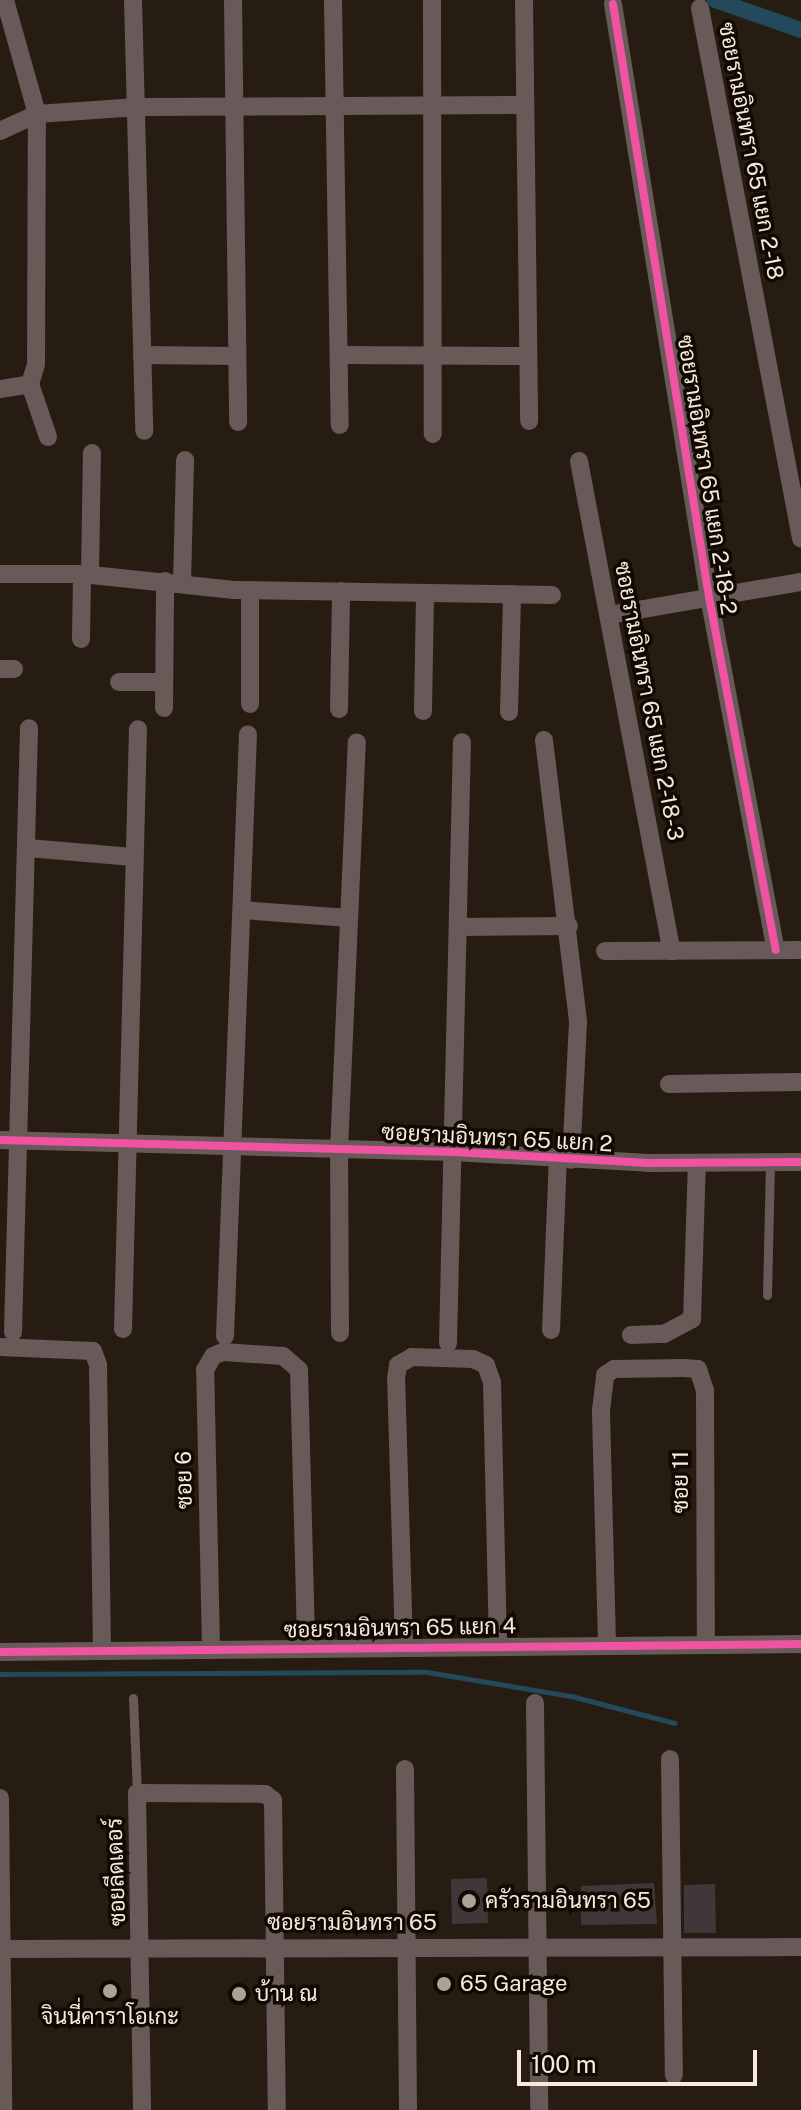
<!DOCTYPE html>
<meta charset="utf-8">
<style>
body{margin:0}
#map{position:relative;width:801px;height:2110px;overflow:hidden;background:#271c11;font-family:"Public Sans",Sarabun,sans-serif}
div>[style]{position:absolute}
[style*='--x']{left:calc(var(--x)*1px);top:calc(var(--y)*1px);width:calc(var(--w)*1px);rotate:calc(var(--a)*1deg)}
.stream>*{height:5px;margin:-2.5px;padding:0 2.5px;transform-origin:2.5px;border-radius:2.5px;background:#224a5b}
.canal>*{height:16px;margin:-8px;padding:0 8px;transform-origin:8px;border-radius:8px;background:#224a5b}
.building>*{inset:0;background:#403838}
.lane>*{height:9px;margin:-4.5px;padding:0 4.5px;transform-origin:4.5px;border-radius:4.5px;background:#685a59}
.street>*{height:18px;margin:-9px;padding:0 9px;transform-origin:9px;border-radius:9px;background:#685a59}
.cycleway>*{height:8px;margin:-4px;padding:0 4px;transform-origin:4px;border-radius:4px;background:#f153a3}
.dots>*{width:22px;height:22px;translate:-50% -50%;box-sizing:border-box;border:4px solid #120903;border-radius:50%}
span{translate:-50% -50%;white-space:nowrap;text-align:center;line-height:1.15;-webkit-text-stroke:7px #120903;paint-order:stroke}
.street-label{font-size:22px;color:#f7e9dc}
.poi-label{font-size:22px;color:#f7e9dc}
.left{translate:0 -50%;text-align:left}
.scale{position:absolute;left:517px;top:2050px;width:240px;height:36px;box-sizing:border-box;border:4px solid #f7e9dc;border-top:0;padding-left:10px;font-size:24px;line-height:28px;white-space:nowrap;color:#f7e9dc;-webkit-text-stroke:6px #120903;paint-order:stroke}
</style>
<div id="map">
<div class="stream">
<i style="--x:0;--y:1674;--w:427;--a:-0.3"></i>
<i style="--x:427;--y:1672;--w:146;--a:9.5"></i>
<i style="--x:571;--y:1696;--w:107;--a:14.6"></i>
</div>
<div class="canal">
<i style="--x:715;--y:0;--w:91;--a:19.2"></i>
</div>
<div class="building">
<i style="clip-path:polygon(487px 1878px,488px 1923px,452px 1924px,451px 1879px)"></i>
<i style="clip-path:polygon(654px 1883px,657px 1924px,581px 1925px,581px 1886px)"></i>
<i style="clip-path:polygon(715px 1884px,716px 1933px,684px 1933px,684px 1885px)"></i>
</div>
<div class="lane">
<i style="--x:767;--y:1295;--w:132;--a:-88.7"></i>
<i style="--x:133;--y:1698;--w:95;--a:87.6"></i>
</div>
<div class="street">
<i style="--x:133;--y:0;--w:431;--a:88.5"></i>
<i style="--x:233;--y:0;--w:422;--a:89.3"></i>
<i style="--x:333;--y:0;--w:425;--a:89.1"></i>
<i style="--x:432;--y:0;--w:434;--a:89.9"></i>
<i style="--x:524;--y:0;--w:421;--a:89.3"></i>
<i style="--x:613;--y:4;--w:601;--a:80.8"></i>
<i style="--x:709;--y:597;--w:359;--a:79.3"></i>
<i style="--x:700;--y:8;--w:540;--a:79.21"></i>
<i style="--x:0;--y:131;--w:41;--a:-24.7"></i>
<i style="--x:37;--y:114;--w:101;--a:-4"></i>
<i style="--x:138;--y:107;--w:386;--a:-0.3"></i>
<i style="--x:142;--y:355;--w:94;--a:0.6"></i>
<i style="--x:339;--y:355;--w:188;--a:0.3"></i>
<i style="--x:30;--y:384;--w:56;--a:71.2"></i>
<i style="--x:0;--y:389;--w:30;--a:-9"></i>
<i style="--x:30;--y:384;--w:21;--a:-73"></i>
<i style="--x:36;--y:364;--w:250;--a:-89.8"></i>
<i style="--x:37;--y:114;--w:118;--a:-105.7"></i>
<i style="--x:579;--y:461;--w:499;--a:79.3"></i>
<i style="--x:0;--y:574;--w:82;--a:0"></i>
<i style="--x:82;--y:574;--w:153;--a:6"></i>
<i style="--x:234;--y:590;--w:318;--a:0.9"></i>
<i style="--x:90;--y:575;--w:122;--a:-89.1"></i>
<i style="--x:182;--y:584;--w:124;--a:-88.6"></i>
<i style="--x:250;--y:590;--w:114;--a:90"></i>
<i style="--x:609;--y:615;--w:195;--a:-9.8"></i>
<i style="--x:81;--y:639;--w:65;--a:-89.1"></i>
<i style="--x:0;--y:669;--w:14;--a:0"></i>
<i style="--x:119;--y:682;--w:45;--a:0"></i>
<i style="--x:164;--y:708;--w:127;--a:-89.5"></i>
<i style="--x:339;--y:709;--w:118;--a:-89"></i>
<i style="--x:423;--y:711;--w:118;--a:-89"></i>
<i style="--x:509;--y:712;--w:118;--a:-88.5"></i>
<i style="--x:544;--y:740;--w:284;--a:83.1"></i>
<i style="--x:578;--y:1022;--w:138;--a:92.9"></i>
<i style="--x:28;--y:848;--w:105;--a:4.9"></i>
<i style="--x:242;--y:910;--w:107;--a:4.3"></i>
<i style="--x:458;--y:927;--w:111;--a:-0.5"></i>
<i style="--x:605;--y:951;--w:196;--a:-0.3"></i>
<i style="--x:669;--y:1084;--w:132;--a:-0.9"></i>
<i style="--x:0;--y:1140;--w:454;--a:1.5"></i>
<i style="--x:454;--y:1152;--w:195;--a:3.2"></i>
<i style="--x:649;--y:1163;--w:152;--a:-0.4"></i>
<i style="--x:123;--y:1329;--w:600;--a:-88.57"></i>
<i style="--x:551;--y:1330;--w:171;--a:-87.7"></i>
<i style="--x:13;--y:1332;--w:604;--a:-88.48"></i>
<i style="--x:340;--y:1333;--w:183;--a:-90.3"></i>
<i style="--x:339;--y:1150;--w:408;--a:-87.5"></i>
<i style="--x:631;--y:1335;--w:33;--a:-2"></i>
<i style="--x:664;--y:1334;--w:32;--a:-28"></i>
<i style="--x:692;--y:1319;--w:156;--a:-88.2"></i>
<i style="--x:225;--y:1336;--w:602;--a:-87.81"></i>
<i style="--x:448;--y:1343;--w:601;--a:-88.67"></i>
<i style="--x:0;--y:1347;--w:93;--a:2.5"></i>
<i style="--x:93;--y:1351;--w:15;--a:70"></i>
<i style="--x:98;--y:1365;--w:286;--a:89.2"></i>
<i style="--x:607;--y:1643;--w:233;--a:-91.5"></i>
<i style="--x:601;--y:1410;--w:35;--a:-83"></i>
<i style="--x:605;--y:1375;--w:11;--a:-34"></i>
<i style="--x:614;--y:1369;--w:69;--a:-0.8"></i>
<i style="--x:683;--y:1368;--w:15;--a:4"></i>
<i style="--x:698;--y:1369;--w:22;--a:72"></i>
<i style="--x:705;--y:1390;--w:253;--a:89.8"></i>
<i style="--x:404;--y:1645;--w:266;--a:-91.7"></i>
<i style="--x:396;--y:1379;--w:14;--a:-82"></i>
<i style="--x:398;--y:1365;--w:16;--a:-30"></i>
<i style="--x:412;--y:1357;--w:61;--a:1.9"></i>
<i style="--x:473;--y:1359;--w:14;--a:25"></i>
<i style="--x:486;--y:1365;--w:18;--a:71"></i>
<i style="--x:492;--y:1382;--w:263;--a:88.7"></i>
<i style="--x:211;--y:1648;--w:278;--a:-91.2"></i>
<i style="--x:205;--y:1370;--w:16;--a:-60"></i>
<i style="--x:213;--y:1356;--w:11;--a:-22"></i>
<i style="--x:223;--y:1352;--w:60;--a:3.8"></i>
<i style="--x:283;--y:1356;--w:21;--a:41"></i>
<i style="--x:299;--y:1370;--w:276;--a:88.5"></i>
<i style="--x:0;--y:1652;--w:801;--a:-0.57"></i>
<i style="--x:535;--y:1703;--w:407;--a:89.4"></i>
<i style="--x:670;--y:1759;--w:316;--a:89.3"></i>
<i style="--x:405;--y:1769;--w:341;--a:89.5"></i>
<i style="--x:0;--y:1798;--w:312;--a:89.4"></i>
<i style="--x:0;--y:1949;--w:801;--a:-0.14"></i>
<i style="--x:142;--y:2110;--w:317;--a:-90.9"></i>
<i style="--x:137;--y:1793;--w:128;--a:0.4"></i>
<i style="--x:265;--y:1794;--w:10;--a:37"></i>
<i style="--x:273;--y:1800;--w:310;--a:89.3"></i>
</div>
<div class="cycleway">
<i style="--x:613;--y:4;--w:601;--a:80.8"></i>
<i style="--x:709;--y:597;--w:359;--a:79.3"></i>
<i style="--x:0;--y:1140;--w:454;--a:1.5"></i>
<i style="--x:454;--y:1152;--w:195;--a:3.2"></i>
<i style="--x:649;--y:1163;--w:152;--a:-0.4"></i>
<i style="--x:0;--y:1652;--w:801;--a:-0.57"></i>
</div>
<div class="dots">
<i style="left:469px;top:1901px;background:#aea195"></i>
<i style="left:444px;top:1984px;background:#aea195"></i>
<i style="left:110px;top:1991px;background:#aea195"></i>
<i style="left:239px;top:1994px;background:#aea195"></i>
</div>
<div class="street-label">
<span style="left:751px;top:151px;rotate:79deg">ซอยรามอินทรา 65 แยก 2-18</span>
<span style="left:707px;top:475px;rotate:81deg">ซอยรามอินทรา 65 แยก 2-18-2</span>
<span style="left:649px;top:701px;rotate:79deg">ซอยรามอินทรา 65 แยก 2-18-3</span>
<span style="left:497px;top:1138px;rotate:3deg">ซอยรามอินทรา 65 แยก 2</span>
<span style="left:184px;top:1480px;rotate:-91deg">ซอย 6</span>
<span style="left:681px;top:1482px;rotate:-90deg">ซอย 11</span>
<span style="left:400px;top:1628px;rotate:-1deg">ซอยรามอินทรา 65 แยก 4</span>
<span style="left:116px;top:1872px;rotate:-92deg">ซอยลีดเดอร์</span>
<span style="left:352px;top:1923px">ซอยรามอินทรา 65</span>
</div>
<div class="poi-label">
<span class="left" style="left:485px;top:1901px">ครัวรามอินทรา 65</span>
<span class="left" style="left:460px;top:1984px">65 Garage</span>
<span class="left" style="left:255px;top:1994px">บ้าน ณ</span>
<span style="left:110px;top:2017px">จินนี่คาราโอเกะ</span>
</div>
<div class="scale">100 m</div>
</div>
